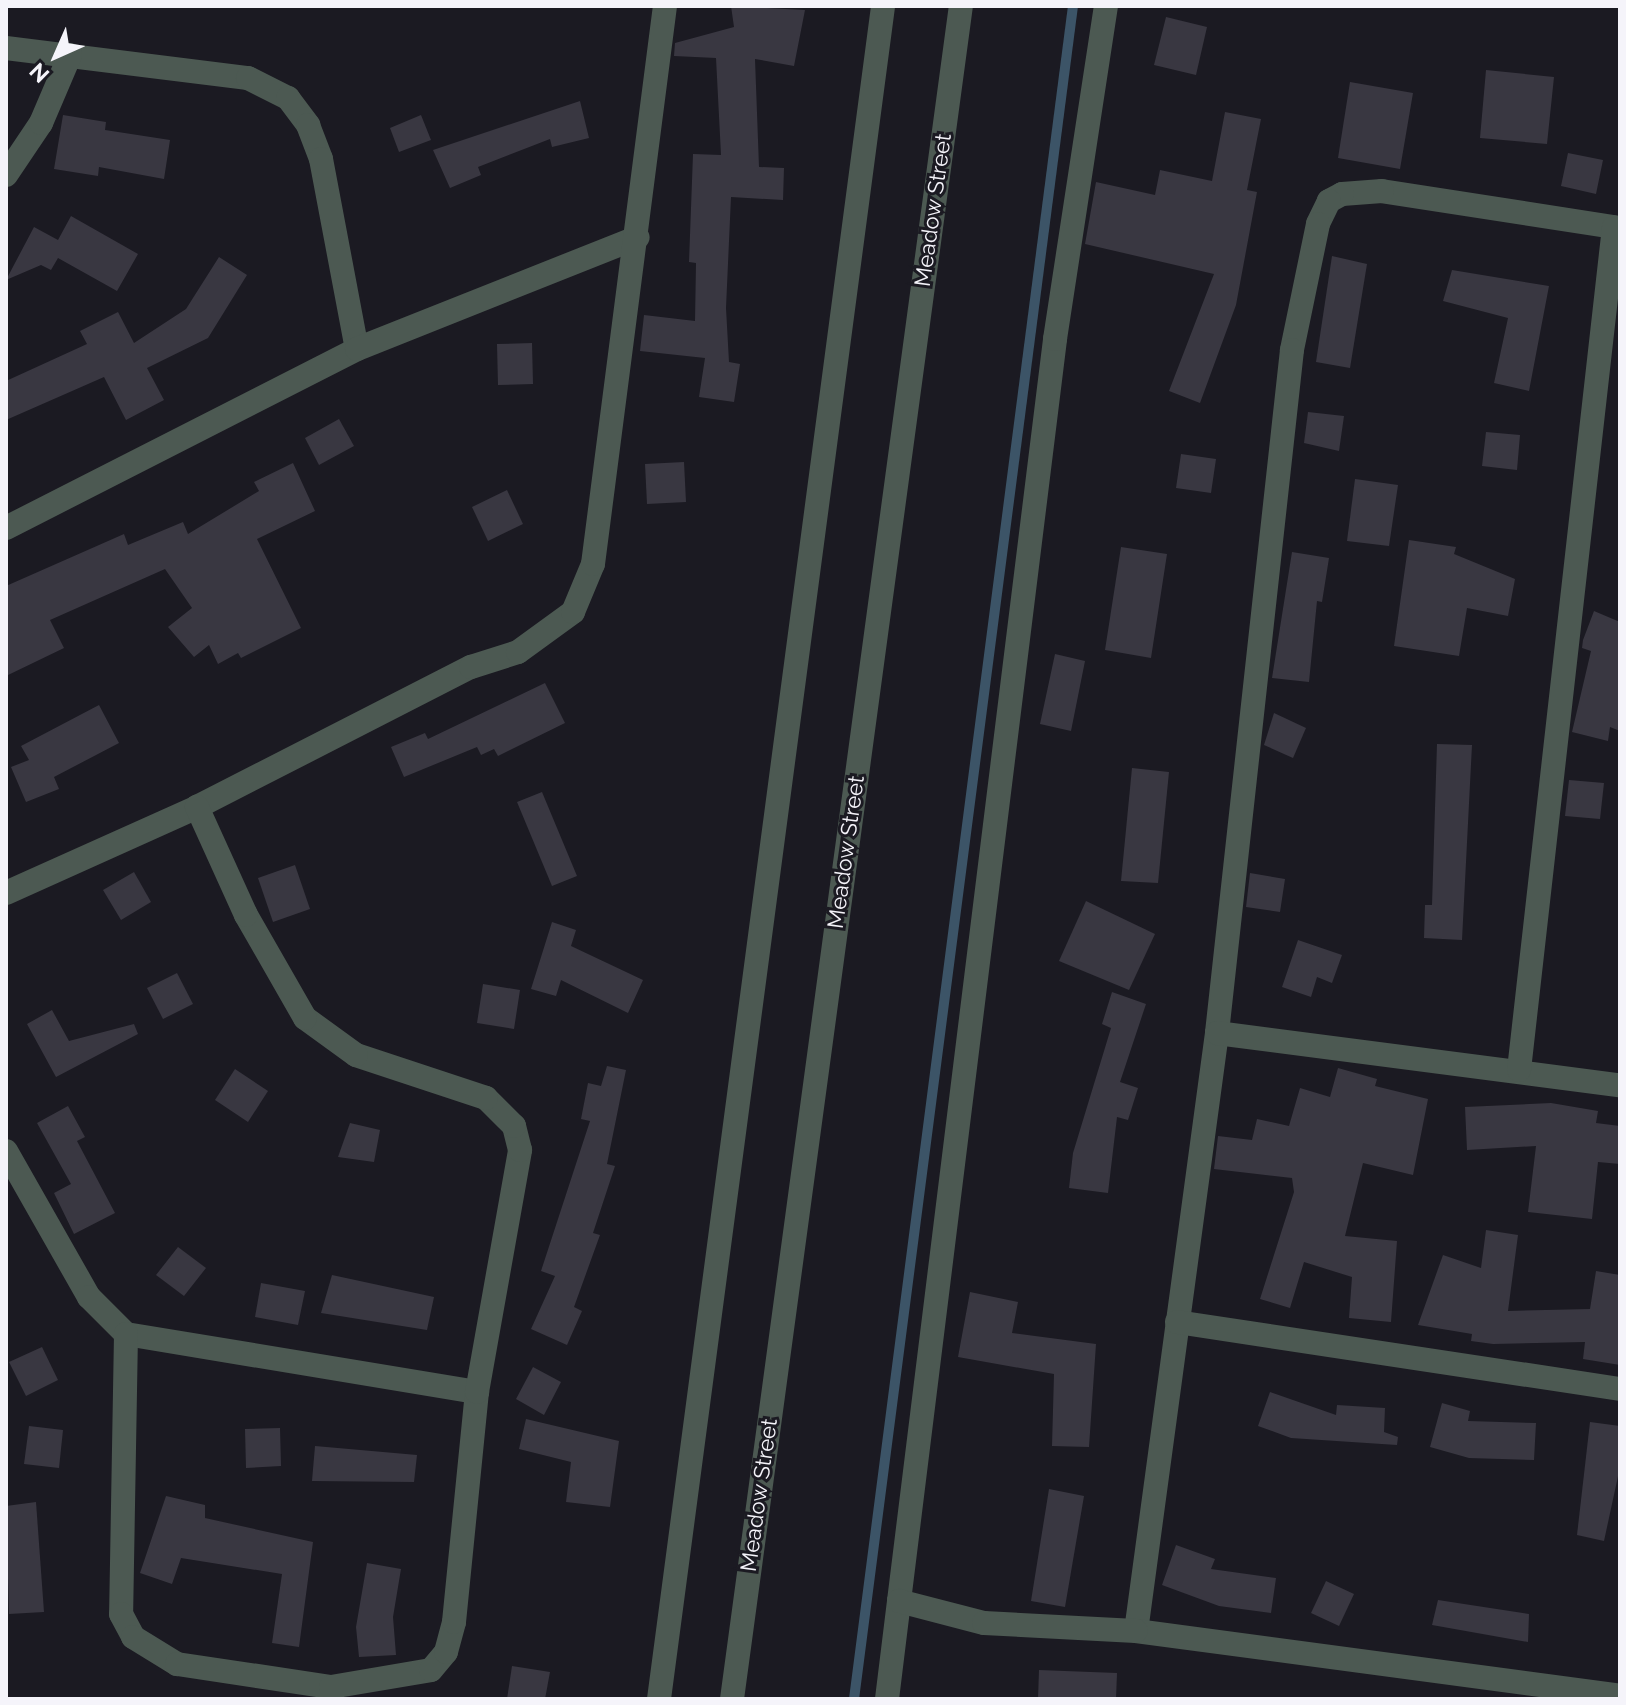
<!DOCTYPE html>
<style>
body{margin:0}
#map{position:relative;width:1626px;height:1705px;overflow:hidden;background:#1b1a22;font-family:Raleway,sans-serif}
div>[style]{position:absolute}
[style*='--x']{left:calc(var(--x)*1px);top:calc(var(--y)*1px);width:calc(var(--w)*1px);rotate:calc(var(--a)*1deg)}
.stream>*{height:10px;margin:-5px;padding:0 5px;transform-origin:5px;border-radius:5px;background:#3c5467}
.building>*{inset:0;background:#393741}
.minor>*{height:24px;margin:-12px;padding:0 12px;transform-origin:12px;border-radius:12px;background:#4c5952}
span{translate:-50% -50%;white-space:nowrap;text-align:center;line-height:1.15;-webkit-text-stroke:6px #1b1a22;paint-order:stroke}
.street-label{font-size:22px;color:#f5f4fa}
.frame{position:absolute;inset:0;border:8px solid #f5f4fa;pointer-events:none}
.north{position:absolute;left:16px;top:16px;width:80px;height:80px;-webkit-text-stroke:6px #1b1a22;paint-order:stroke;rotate:225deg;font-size:22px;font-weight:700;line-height:32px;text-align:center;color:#f5f4fa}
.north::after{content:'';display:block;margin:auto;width:28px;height:36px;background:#f5f4fa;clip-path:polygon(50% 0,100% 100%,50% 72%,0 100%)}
</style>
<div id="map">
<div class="stream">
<i style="--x:854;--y:1699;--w:1707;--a:-82.63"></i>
</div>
<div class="building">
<i style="clip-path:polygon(731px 6px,805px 10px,794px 66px,755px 59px,759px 167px,784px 168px,783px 200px,731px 197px,726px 308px,729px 362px,740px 364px,734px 402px,699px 397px,705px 358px,640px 351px,644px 315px,695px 321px,696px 263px,689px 262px,693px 154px,721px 155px,716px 58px,674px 56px,675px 43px,734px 27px)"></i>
<i style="clip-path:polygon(1166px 17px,1207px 27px,1196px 75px,1154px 65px)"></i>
<i style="clip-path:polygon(1486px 70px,1554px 77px,1547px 144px,1480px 138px)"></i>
<i style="clip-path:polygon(1350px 82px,1413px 93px,1400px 169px,1338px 158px)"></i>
<i style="clip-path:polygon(580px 101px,589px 138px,552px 147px,550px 139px,478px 167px,481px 175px,450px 188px,433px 150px)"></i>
<i style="clip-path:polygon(1225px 112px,1261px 119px,1247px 190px,1257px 192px,1236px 305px,1200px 403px,1169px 391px,1214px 274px,1085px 244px,1096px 182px,1155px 195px,1160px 170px,1212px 181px)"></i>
<i style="clip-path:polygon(63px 115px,106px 122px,105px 130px,170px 140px,164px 179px,99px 167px,98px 176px,54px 169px)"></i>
<i style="clip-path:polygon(421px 115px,431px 140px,399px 152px,390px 128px)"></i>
<i style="clip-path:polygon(1568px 153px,1603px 160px,1596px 194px,1561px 186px)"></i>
<i style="clip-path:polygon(71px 216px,138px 254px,117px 291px,58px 258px,51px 270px,41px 265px,6px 280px,34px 227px,58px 240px)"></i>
<i style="clip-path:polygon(1332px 256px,1367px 264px,1350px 368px,1316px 362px)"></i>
<i style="clip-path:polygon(219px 257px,247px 275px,208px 338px,147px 368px,164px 400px,126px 420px,104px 377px,6px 420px,6px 381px,87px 344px,80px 331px,118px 312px,134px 343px,186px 309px)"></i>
<i style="clip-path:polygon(1452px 270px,1549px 286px,1529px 391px,1494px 383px,1508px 318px,1443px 301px)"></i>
<i style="clip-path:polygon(532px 343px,533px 384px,498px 385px,497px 344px)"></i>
<i style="clip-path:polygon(1308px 412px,1344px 416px,1339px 451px,1304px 443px)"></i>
<i style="clip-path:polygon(339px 419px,354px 446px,319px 465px,305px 438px)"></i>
<i style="clip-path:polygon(1486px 432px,1520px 435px,1517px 470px,1482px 466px)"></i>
<i style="clip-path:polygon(1181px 454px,1216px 459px,1211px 493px,1176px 488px)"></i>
<i style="clip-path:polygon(684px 462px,686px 502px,647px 504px,645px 464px)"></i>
<i style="clip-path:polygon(293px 463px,315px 511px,257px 539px,301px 628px,241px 658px,238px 653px,218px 664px,209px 645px,194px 657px,168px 627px,192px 608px,165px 569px,50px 620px,64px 648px,6px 676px,6px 586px,124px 534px,128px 545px,183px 522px,188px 534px,259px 491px,254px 482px)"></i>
<i style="clip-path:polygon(1355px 479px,1398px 485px,1389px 546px,1347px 541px)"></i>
<i style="clip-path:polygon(507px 490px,523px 524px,488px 541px,472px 507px)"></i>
<i style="clip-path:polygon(1409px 540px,1456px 547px,1454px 554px,1515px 579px,1508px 616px,1467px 608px,1459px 656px,1394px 646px)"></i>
<i style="clip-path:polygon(1121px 547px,1167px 554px,1151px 658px,1105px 650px)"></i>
<i style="clip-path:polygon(1292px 552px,1329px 558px,1322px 602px,1317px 601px,1309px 682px,1272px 678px)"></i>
<i style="clip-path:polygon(1594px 611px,1620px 622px,1620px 731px,1610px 727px,1608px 741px,1572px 732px,1591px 651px,1582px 648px,1583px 640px)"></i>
<i style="clip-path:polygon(1055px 654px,1085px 661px,1071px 731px,1040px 724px)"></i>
<i style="clip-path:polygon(545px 683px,565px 723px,498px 756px,494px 749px,481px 755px,477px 747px,404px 777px,391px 747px,425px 733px,428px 739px)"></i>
<i style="clip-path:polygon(99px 705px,119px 743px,54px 777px,59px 789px,26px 802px,11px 767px,29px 760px,21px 746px)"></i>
<i style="clip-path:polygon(1274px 713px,1306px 728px,1293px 758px,1264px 745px)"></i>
<i style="clip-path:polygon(1437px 744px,1472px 745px,1462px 940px,1424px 938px,1425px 905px,1432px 905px)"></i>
<i style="clip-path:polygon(1132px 768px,1169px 772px,1158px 883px,1121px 881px)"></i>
<i style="clip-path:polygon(1569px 780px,1604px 783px,1600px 819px,1565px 816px)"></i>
<i style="clip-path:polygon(542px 792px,577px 876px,552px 886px,517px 802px)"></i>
<i style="clip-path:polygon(295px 865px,310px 909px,273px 922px,258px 878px)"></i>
<i style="clip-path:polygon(134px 872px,151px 902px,121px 920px,103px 890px)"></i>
<i style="clip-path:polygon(1250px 873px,1285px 879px,1280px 912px,1246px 907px)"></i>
<i style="clip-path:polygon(1086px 901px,1155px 934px,1129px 990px,1059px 961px)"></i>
<i style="clip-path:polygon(552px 922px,576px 930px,571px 946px,643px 980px,628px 1013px,561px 980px,556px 996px,531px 989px)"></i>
<i style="clip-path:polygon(1298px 940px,1342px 955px,1332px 983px,1317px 977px,1311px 997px,1282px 987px)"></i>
<i style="clip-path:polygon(177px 973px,193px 1004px,163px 1019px,147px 988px)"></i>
<i style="clip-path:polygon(483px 984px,520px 990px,514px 1029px,477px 1023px)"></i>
<i style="clip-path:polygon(1112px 992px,1146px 1004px,1120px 1082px,1138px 1088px,1128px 1120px,1117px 1117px,1108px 1193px,1069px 1188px,1073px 1153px,1111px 1028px,1102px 1024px)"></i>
<i style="clip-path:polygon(52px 1010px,69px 1041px,134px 1024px,138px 1034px,56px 1077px,27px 1024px)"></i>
<i style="clip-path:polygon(607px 1066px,626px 1070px,607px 1164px,615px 1166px,593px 1233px,600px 1235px,574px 1307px,582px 1311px,567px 1345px,531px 1329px,555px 1276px,541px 1271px,590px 1121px,581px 1119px,588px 1083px,601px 1086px)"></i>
<i style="clip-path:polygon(1338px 1068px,1377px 1079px,1375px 1086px,1428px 1099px,1413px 1175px,1363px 1163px,1345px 1236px,1397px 1241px,1391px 1322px,1349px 1318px,1352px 1277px,1304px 1262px,1290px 1308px,1260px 1299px,1294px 1192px,1292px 1178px,1214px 1169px,1218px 1136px,1252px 1140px,1257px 1119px,1289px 1126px,1300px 1088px,1330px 1097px)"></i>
<i style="clip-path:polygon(235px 1069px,268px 1091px,248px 1122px,215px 1100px)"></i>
<i style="clip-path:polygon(1551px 1103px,1598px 1111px,1596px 1123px,1620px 1126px,1620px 1164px,1598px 1162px,1592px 1219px,1528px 1212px,1536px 1146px,1467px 1150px,1465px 1107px)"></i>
<i style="clip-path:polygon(68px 1106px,85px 1137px,77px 1141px,115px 1213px,74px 1234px,54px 1193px,71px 1184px,37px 1123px)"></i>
<i style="clip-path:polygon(350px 1123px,380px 1130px,374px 1162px,338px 1157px)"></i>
<i style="clip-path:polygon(1486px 1230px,1518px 1235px,1508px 1311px,1590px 1309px,1596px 1271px,1620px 1275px,1620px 1365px,1583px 1359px,1585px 1342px,1493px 1344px,1471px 1341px,1472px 1334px,1418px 1325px,1443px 1255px,1481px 1268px)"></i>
<i style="clip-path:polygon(178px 1247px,206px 1268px,184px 1296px,156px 1275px)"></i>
<i style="clip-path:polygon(332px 1275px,434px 1297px,427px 1330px,321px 1313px)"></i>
<i style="clip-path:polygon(261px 1283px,305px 1291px,298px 1325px,255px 1317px)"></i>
<i style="clip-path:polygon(970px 1292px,1018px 1302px,1012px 1333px,1096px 1344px,1089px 1447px,1052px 1446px,1054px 1374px,958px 1357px)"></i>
<i style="clip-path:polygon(42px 1347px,58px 1380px,26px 1396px,9px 1362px)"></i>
<i style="clip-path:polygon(533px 1367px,561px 1382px,544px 1415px,516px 1399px)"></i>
<i style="clip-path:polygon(1270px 1392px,1336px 1415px,1337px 1405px,1385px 1408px,1384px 1432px,1398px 1437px,1397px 1445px,1291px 1438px,1258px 1426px)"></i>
<i style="clip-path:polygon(1442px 1403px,1470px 1411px,1468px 1421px,1536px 1423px,1534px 1460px,1469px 1458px,1430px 1447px)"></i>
<i style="clip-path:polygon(526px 1419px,619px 1441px,610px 1507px,566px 1502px,571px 1462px,519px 1449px)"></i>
<i style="clip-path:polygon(1590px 1422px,1620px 1426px,1620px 1467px,1604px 1541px,1577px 1535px)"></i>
<i style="clip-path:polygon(29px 1426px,63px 1430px,59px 1468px,24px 1464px)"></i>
<i style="clip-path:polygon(280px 1428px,281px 1466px,246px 1468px,245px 1429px)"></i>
<i style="clip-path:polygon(315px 1446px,417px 1455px,414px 1482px,312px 1481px)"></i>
<i style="clip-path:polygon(1049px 1489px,1084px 1496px,1065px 1607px,1031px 1601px)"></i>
<i style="clip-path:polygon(166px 1496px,205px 1505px,205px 1518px,313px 1542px,299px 1647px,272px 1643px,282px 1574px,181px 1558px,172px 1584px,140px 1573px)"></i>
<i style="clip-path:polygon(36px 1502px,44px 1612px,9px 1614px,6px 1506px)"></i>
<i style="clip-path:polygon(1176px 1545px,1215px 1559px,1211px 1569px,1276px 1578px,1271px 1613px,1219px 1606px,1162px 1585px)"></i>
<i style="clip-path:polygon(367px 1563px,401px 1569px,393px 1617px,396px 1655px,359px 1657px,356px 1627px)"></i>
<i style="clip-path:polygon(1326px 1581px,1354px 1594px,1339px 1626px,1311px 1613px)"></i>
<i style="clip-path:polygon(1438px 1600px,1529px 1614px,1528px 1642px,1432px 1625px)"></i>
<i style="clip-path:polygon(512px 1666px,550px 1672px,545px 1699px,507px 1699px)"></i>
<i style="clip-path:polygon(1039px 1670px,1117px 1673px,1116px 1699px,1038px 1699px)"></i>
</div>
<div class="minor">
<i style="--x:6;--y:48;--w:244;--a:7.1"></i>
<i style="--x:248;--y:78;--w:45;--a:26.6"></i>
<i style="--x:288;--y:98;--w:34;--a:53"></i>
<i style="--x:308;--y:125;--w:36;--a:69"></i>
<i style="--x:321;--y:159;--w:193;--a:79.3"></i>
<i style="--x:6;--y:175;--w:63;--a:-56.1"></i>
<i style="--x:41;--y:123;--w:74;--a:-66.9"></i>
<i style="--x:1620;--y:228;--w:241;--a:-171.2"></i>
<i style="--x:1382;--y:191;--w:40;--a:175.7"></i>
<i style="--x:1342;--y:194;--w:15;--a:152"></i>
<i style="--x:1329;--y:201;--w:25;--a:116"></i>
<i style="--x:1318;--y:224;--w:129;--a:101.7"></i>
<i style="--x:1292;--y:350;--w:687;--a:96.27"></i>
<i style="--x:1217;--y:1033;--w:603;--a:97.71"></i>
<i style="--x:1136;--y:1631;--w:488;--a:7.6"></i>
<i style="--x:6;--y:528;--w:394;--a:-27"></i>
<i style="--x:357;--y:349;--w:302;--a:-21.7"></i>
<i style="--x:6;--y:893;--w:209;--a:-24.2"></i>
<i style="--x:197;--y:807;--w:308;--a:-27.1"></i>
<i style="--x:471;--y:667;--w:49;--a:-17.7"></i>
<i style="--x:518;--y:652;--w:68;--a:-36"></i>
<i style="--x:573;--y:612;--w:52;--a:-67.4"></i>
<i style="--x:593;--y:564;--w:563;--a:-82.65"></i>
<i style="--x:1217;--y:1033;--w:406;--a:7.4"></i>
<i style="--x:1519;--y:1070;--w:848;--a:-83.57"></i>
<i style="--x:6;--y:1151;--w:168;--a:60.4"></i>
<i style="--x:89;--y:1297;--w:52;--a:45"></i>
<i style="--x:126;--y:1334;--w:356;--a:9.4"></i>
<i style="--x:1177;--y:1322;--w:448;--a:8.6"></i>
<i style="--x:126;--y:1334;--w:280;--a:91"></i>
<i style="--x:121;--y:1614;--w:26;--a:62"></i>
<i style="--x:133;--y:1637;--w:52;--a:31.5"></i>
<i style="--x:177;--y:1664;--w:156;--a:8.5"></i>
<i style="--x:331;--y:1687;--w:101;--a:-9.6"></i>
<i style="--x:431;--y:1670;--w:23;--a:-50"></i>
<i style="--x:446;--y:1652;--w:31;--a:-75"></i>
<i style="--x:454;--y:1622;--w:231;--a:-84.3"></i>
<i style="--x:477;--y:1392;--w:246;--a:-79.9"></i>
<i style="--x:520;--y:1150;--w:25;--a:-104"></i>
<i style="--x:514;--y:1126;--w:40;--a:-135"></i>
<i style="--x:486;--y:1098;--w:137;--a:-161.7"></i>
<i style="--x:356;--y:1055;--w:63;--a:-144"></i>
<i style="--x:305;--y:1018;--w:119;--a:-119.8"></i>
<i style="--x:246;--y:915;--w:119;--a:-114.4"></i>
<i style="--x:899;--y:1601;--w:1272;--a:-82.95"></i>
<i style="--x:1055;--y:339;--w:337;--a:-81.3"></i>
<i style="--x:659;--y:1699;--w:1708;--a:-82.46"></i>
<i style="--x:732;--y:1699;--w:1708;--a:-82.3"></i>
<i style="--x:887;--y:1699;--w:99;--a:-83"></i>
<i style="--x:899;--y:1601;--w:88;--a:14.5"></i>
<i style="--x:984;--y:1623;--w:152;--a:3"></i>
</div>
<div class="street-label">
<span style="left:933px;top:210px;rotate:-82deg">Meadow Street</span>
<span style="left:846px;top:852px;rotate:-82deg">Meadow Street</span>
<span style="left:759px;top:1495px;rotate:-82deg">Meadow Street</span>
</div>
<div class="frame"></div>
<div class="north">N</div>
</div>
